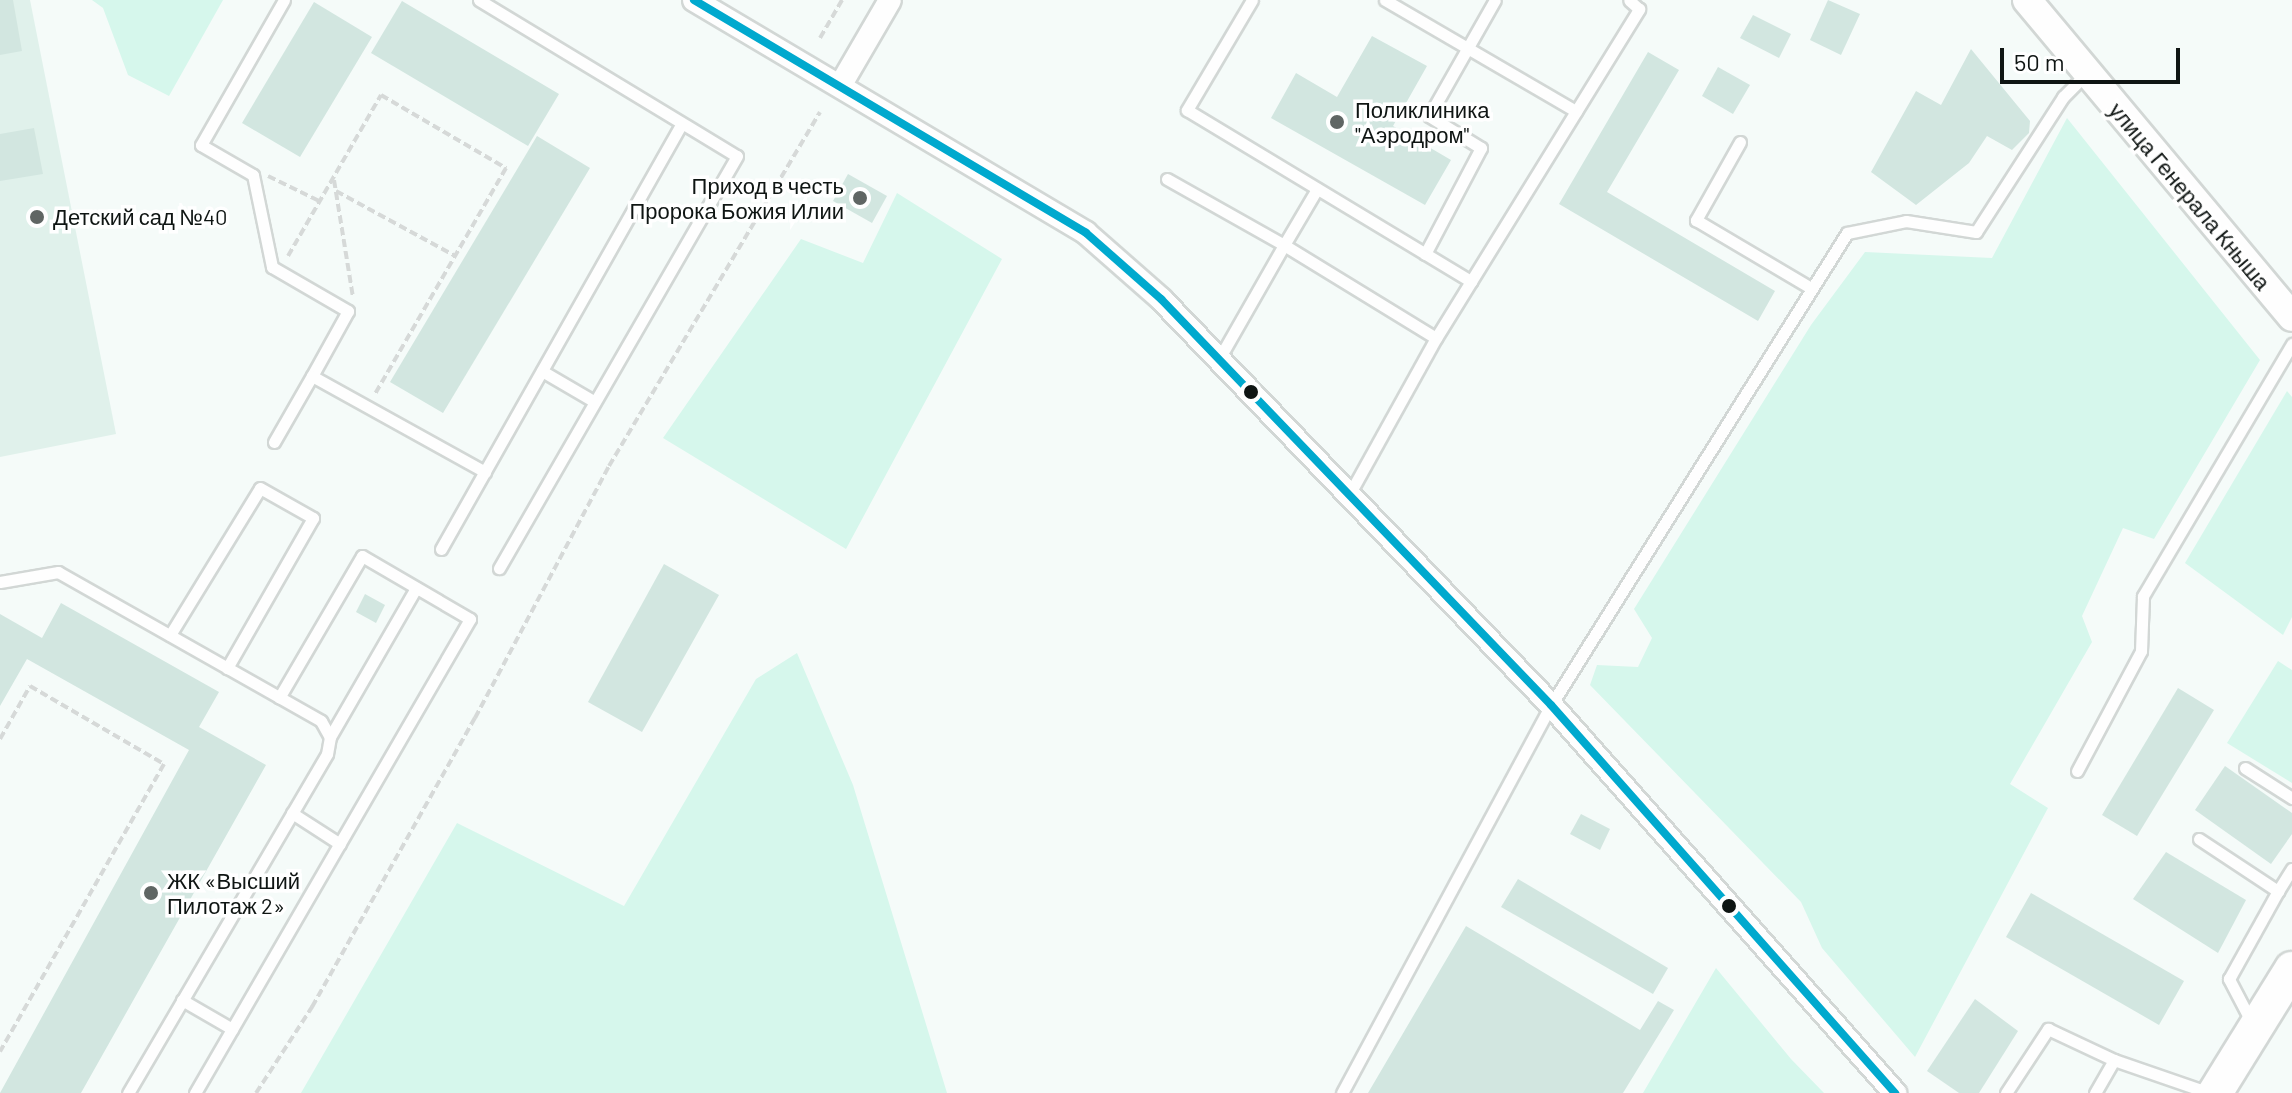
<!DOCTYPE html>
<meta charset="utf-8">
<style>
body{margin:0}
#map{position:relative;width:2292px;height:1093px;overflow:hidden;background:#f5fbf9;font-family:Barlow,sans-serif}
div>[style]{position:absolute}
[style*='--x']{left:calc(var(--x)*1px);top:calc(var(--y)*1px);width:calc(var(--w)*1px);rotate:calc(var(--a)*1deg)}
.built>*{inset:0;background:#e0f1eb}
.green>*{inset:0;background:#d6f7ec}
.building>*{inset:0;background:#d2e6e0}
.path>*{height:4px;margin-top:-2px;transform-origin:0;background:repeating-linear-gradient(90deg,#d6d9d8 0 8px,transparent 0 12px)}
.roads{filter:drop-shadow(2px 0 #d2d7d5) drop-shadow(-2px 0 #d2d7d5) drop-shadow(0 2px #d2d7d5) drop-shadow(0 -2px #d2d7d5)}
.service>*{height:11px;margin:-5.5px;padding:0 5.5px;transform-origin:5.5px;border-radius:5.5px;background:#fefefe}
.minor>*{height:22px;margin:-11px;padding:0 11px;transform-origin:11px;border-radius:11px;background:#fefefe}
.tertiary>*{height:28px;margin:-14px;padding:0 14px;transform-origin:14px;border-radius:14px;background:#fefefe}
.primary>*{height:34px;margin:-17px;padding:0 17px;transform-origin:17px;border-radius:17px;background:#fefefe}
.bus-1>*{height:8px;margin:-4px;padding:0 4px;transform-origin:4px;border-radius:4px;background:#00a9ce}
.dots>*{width:22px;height:22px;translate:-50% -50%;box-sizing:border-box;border:4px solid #fff;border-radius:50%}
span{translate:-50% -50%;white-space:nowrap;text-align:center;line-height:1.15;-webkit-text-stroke:7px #fff;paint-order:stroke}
.poi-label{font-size:22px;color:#0f1513}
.left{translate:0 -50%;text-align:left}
.right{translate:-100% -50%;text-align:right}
.street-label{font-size:22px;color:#0f1513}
.scale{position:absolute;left:2000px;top:48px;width:180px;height:36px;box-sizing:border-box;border:4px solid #0f1513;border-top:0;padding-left:10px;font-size:24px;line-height:28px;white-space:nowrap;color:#0f1513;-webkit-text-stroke:6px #fff;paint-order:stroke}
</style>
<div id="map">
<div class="built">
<i style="clip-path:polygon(0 0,30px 0,116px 434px,0 457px)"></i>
</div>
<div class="green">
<i style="clip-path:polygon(92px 0,223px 0,169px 96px,128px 75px,103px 8px)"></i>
<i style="clip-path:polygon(2067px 118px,2260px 360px,2154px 539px,2123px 528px,2082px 616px,2092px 642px,2010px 784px,2048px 808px,1915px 1057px,1822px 948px,1801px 902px,1590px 685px,1597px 665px,1638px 667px,1652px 638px,1634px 609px,1811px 325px,1865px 252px,1992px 258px)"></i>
<i style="clip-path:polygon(897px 193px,1002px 259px,846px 549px,663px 438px,801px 239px,863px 263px)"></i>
<i style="clip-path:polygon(2287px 391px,2292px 397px,2292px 617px,2283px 635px,2185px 563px)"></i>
<i style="clip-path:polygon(797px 653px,853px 785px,947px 1093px,301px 1093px,457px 823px,624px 906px,756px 679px)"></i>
<i style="clip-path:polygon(2278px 661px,2292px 670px,2292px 783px,2227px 743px)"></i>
<i style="clip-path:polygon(1716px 968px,1791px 1059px,1824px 1093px,1643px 1093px)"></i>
</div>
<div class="building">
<i style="clip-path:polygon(0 0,13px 0,22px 51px,0 55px)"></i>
<i style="clip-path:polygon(1828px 0,1860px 14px,1841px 55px,1810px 40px)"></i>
<i style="clip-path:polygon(402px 1px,559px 94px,528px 146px,371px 53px)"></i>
<i style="clip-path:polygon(314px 2px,372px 37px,300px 157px,242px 123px)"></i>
<i style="clip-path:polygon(1753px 15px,1791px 34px,1779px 58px,1740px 38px)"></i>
<i style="clip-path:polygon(1372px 36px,1427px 66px,1393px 126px,1451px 160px,1425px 205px,1271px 118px,1296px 73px,1337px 97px)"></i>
<i style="clip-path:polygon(1971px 49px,2030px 121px,2029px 133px,2012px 150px,1987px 136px,1969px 163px,1916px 205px,1871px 172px,1916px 91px,1941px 105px)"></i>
<i style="clip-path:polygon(1648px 52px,1679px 70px,1607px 192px,1775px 291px,1758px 321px,1559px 204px)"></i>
<i style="clip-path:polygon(1718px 67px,1750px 85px,1733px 114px,1702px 96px)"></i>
<i style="clip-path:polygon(34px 128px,43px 174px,0 181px,0 134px)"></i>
<i style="clip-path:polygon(537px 136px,590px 168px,443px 413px,390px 382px)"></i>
<i style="clip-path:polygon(848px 174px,887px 196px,872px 223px,833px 201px)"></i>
<i style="clip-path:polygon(664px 564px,719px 595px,642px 732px,588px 702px)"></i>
<i style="clip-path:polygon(365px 594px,385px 605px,376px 623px,356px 612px)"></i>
<i style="clip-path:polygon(61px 603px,219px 692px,199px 727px,266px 765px,81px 1093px,0 1093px,189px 750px,27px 659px,0 706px,0 614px,42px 638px)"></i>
<i style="clip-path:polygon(2178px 688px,2214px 710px,2137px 836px,2102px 815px)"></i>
<i style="clip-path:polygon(2225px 766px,2292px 813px,2292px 834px,2271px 864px,2195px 810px)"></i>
<i style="clip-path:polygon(1581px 814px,1610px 829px,1600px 850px,1570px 834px)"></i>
<i style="clip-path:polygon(2166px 852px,2246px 900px,2218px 953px,2133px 899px)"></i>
<i style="clip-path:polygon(1518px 879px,1668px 968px,1653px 994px,1501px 907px)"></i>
<i style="clip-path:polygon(2031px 893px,2184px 981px,2159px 1025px,2006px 937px)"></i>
<i style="clip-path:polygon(1466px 926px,1640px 1030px,1658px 1001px,1674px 1010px,1623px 1093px,1368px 1093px)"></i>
<i style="clip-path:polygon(1975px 999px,2018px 1031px,1979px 1093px,1959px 1093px,1927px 1071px)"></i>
</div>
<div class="path">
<i style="--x:820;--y:38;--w:44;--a:-59.9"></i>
<i style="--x:268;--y:176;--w:57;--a:26.1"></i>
<i style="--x:334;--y:180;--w:119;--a:80.8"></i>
<i style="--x:336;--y:191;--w:136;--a:28.6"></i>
<i style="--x:288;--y:256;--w:186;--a:-60"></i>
<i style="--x:381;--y:95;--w:145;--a:30.3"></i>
<i style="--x:506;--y:168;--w:261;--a:120.1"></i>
<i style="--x:0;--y:739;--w:61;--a:-60.5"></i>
<i style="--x:30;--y:686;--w:155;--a:30.2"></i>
<i style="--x:164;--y:764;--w:331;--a:119.7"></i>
<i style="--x:256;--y:1093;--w:103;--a:-56.9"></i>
<i style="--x:312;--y:1007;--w:332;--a:-60.6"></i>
<i style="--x:475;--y:718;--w:285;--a:-62"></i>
<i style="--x:609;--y:466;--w:412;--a:-59.2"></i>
</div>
<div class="roads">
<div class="service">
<i style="--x:284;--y:0;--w:167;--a:119.8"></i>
<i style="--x:201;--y:145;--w:60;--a:30"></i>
<i style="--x:253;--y:175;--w:94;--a:78.3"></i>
<i style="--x:272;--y:267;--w:88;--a:30.1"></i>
<i style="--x:348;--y:311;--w:74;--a:119"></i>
<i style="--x:312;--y:376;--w:198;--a:29"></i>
<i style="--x:479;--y:0;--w:301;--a:31.2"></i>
<i style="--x:737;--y:156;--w:476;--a:120"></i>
<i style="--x:1252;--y:0;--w:128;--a:120.6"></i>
<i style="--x:1187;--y:110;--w:332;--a:31.1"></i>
<i style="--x:1385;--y:0;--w:221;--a:30.2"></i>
<i style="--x:1740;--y:142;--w:90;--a:119.4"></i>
<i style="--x:1696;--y:220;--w:134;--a:30.6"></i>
<i style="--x:1167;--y:179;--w:134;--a:29.4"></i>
<i style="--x:1284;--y:245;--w:129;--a:119.7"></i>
<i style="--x:1317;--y:189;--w:65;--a:120.5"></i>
<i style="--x:1284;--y:245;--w:178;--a:31.5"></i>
<i style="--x:1436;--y:338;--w:177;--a:119"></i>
<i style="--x:1425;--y:254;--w:120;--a:-62.2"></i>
<i style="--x:1481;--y:148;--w:61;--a:-148.4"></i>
<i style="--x:1429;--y:116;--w:133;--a:-60.4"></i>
<i style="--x:1436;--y:338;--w:387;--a:-58.3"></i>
<i style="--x:1639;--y:9;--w:13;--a:-138"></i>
<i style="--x:542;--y:371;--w:61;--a:30.3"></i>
<i style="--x:274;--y:442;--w:76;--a:-60.1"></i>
<i style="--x:441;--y:549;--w:489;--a:-60.5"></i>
<i style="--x:0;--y:582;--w:59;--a:-9.8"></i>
<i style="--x:58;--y:572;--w:302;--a:29.5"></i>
<i style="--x:321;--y:721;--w:18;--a:61"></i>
<i style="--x:330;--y:737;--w:17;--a:100"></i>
<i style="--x:327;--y:754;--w:393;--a:120.4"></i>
<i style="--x:170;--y:635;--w:172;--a:-58.5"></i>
<i style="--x:260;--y:488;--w:61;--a:29.5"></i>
<i style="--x:313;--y:518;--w:173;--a:119.8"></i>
<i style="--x:330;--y:737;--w:172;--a:-60"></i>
<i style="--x:2245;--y:768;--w:56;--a:32.6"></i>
<i style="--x:2077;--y:771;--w:136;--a:-61.9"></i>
<i style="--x:2141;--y:651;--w:55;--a:-87.9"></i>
<i style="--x:2143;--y:596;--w:293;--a:-59.4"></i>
<i style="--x:292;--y:813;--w:57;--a:32.9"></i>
<i style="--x:2199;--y:839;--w:95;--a:33.4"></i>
<i style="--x:2278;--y:891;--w:26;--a:-58"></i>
<i style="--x:182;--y:1000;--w:58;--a:30.1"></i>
<i style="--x:2252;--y:1023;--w:50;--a:-117.6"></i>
<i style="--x:2229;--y:979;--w:101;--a:-60.9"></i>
<i style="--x:195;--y:1093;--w:548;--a:-59.88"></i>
<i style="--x:470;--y:619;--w:125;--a:-149.7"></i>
<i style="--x:362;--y:556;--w:164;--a:120.3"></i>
<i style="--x:1342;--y:1093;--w:441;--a:-61.7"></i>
<i style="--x:1551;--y:705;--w:557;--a:-57.91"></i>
<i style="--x:1847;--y:233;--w:60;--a:-11.5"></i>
<i style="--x:1906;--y:221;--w:71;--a:8.9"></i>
<i style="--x:1976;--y:232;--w:161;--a:-57.2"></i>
<i style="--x:2063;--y:97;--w:34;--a:-45"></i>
<i style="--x:2006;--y:1093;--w:77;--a:-56.7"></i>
<i style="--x:2048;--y:1029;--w:73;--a:25.2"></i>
<i style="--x:2095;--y:1093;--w:38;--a:-60"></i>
<i style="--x:2114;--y:1060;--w:102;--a:19"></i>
</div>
<div class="minor">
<i style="--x:694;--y:0;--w:456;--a:30.7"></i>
<i style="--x:1086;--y:233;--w:100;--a:41.3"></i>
<i style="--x:1161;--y:299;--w:563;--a:46.15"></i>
<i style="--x:1551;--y:705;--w:519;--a:48.44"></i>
<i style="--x:840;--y:86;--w:99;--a:-59.8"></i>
</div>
<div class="tertiary">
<i style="--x:2027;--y:0;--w:413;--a:50.1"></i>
</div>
<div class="primary">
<i style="--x:2215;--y:1093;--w:146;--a:-58.2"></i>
</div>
</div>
<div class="bus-1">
<i style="--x:694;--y:0;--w:456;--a:30.7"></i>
<i style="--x:1086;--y:233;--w:100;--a:41.3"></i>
<i style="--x:1161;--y:299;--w:563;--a:46.15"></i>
<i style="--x:1551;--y:705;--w:519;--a:48.44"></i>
</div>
<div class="dots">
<i style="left:1337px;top:122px;background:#606664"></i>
<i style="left:860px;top:198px;background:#606664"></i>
<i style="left:37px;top:217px;background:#606664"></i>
<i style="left:1251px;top:392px;background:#0f1513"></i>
<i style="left:151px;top:893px;background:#606664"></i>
<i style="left:1729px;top:906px;background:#0f1513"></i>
</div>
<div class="poi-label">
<span class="left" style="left:1355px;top:122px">Поликлиника<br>"Аэродром"</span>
<span class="right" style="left:844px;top:198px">Приход в честь<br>Пророка Божия Илии</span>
<span class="left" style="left:53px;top:217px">Детский сад №40</span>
<span class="left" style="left:167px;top:893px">ЖК «Высший<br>Пилотаж 2»</span>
</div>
<div class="street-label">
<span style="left:2190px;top:196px;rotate:50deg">улица Генерала Кныша</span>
</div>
<div class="scale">50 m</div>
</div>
